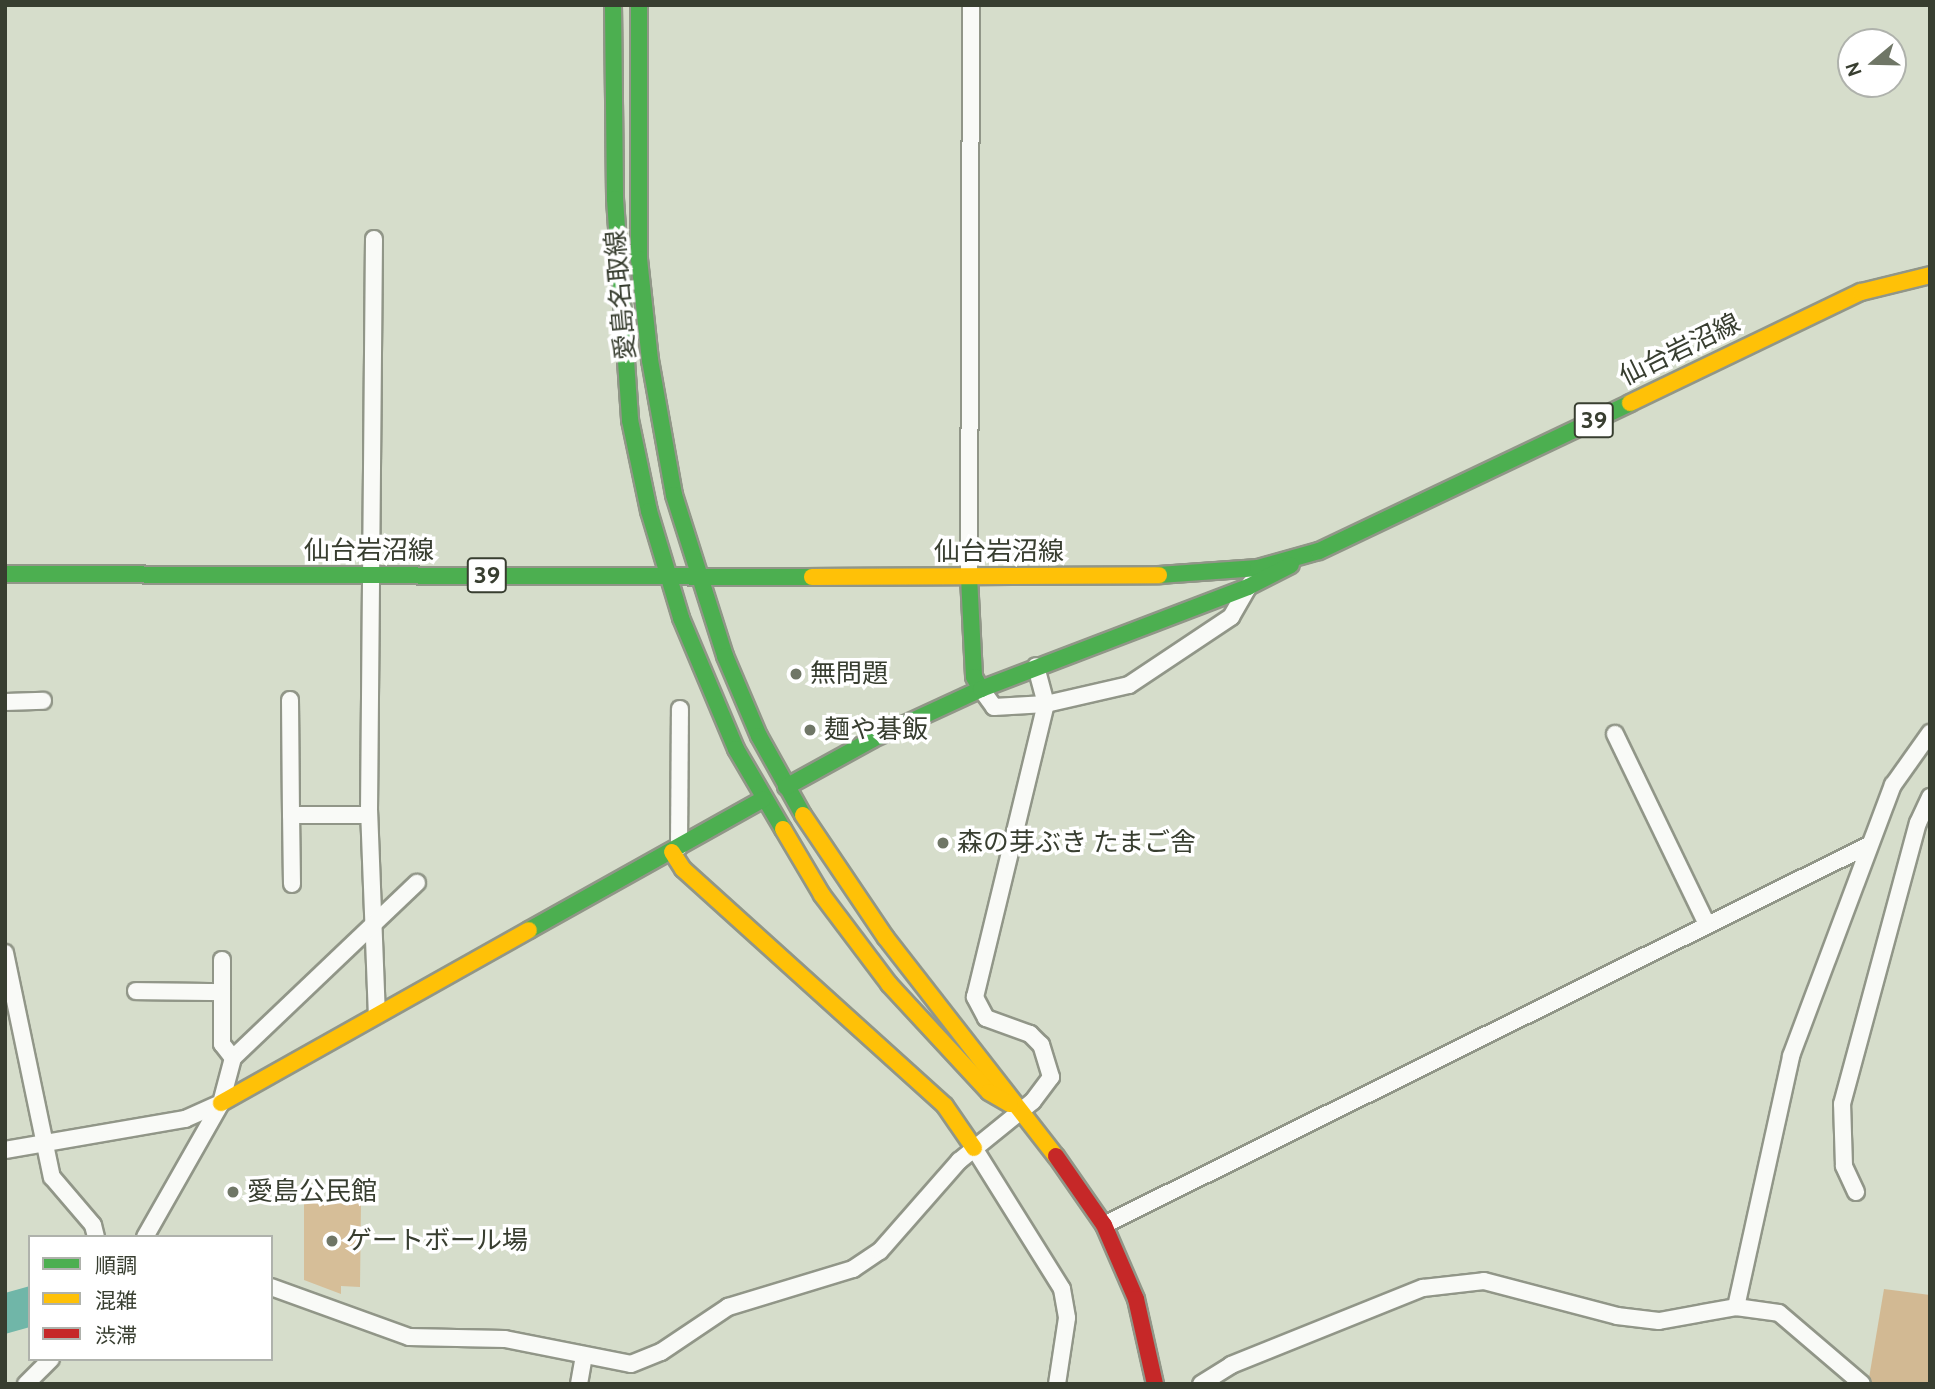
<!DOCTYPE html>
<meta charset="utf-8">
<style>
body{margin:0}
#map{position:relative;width:1935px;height:1389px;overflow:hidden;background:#d6ddcb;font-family:Cabin,"Noto Sans JP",sans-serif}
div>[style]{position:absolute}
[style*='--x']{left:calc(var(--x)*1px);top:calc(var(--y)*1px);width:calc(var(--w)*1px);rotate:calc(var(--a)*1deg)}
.green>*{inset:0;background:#d6be98}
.forest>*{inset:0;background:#d2b993}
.water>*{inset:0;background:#70b6a8}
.roads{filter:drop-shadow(2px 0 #919688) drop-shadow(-2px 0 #919688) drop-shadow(0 2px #919688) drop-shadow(0 -2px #919688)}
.street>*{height:16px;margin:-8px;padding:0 8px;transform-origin:8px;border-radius:8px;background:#f9faf7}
.fast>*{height:16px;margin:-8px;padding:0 8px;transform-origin:8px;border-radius:8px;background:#4caf50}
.slow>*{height:16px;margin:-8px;padding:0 8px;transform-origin:8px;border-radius:8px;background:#ffc107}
.jam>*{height:16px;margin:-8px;padding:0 8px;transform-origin:8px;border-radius:8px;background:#c62828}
.dots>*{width:19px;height:19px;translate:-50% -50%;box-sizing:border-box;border:4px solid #fff;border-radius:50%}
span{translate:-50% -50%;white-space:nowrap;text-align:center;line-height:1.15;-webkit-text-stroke:7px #fff;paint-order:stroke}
.shield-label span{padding:2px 5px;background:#fff;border:2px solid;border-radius:5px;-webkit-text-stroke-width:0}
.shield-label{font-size:24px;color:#383e30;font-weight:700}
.street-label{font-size:26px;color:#383e30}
.poi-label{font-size:26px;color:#383e30}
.left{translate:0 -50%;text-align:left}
.frame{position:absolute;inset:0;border:7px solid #383e30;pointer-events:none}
.legend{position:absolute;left:28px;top:1235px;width:245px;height:126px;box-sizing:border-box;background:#fff;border:2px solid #afb2ac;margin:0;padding:9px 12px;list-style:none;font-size:21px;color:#383e30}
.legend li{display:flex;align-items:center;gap:14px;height:35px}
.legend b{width:35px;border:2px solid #afb2ac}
.north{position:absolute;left:1837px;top:28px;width:70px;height:70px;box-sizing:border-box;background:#fff;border:2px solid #afb2ac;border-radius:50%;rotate:251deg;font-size:19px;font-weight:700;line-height:28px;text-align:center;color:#383e30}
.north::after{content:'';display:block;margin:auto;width:24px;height:32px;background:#6f7666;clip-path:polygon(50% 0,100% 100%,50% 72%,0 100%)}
</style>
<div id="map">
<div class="green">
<i style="clip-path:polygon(304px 1201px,361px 1202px,360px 1287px,341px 1286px,341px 1294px,304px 1280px)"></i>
</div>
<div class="forest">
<i style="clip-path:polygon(1884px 1289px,1930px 1295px,1930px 1384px,1868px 1384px)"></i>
</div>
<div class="water">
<i style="clip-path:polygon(30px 1286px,30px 1327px,5px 1334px,5px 1293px)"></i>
</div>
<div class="roads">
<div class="street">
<i style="--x:374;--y:239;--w:570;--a:90.5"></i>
<i style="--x:369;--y:809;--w:204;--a:87.8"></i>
<i style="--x:969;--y:577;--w:572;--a:-89.8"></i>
<i style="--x:981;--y:689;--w:22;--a:54"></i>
<i style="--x:994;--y:707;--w:52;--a:-3.3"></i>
<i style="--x:1046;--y:704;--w:85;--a:-12.9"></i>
<i style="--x:1129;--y:685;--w:123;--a:-33.7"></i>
<i style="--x:1231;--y:617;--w:38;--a:-60"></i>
<i style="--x:290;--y:700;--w:115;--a:89.5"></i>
<i style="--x:5;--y:702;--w:38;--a:-2"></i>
<i style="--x:1615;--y:734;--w:211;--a:64.2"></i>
<i style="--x:679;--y:847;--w:138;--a:-89.6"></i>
<i style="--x:292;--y:884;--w:69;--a:-90.8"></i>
<i style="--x:291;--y:815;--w:78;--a:0"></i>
<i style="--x:5;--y:953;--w:229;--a:78.2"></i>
<i style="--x:52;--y:1177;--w:63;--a:49.5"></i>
<i style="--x:93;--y:1225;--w:12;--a:76"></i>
<i style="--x:136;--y:991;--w:86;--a:0.7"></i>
<i style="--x:233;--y:1058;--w:254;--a:-43.6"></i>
<i style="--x:974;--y:1148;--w:166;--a:58"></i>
<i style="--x:1062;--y:1289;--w:29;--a:80"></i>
<i style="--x:1067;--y:1318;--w:67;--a:98.6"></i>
<i style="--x:5;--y:1150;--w:183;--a:-9.8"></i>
<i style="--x:185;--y:1119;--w:39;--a:-24"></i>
<i style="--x:1856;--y:1192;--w:29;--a:-115"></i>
<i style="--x:1844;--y:1166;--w:62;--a:-91.8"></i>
<i style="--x:1842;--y:1104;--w:291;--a:-74.9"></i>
<i style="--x:1918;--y:823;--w:29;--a:-65"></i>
<i style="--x:1104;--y:1225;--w:854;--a:-26.42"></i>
<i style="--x:145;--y:1237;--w:154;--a:-60.4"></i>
<i style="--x:221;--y:1103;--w:47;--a:-75.1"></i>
<i style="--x:233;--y:1058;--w:18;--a:-128"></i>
<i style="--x:222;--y:1044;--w:84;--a:-90"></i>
<i style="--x:271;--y:1287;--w:147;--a:19.9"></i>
<i style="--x:409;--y:1337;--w:96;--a:1.2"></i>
<i style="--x:505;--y:1339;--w:128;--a:11.2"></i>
<i style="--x:631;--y:1364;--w:32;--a:-22"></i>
<i style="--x:661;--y:1352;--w:81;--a:-33.9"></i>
<i style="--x:728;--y:1307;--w:131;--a:-16.9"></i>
<i style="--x:853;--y:1269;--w:32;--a:-34"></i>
<i style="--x:880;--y:1251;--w:120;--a:-48.7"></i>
<i style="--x:959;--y:1161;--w:95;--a:-39"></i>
<i style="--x:1033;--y:1101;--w:30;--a:-53"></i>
<i style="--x:1051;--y:1077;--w:34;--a:-107"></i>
<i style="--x:1041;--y:1045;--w:16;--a:-135"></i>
<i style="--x:1030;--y:1034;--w:47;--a:-160"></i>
<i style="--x:986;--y:1018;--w:24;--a:-118"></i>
<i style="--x:975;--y:997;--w:301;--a:-76.4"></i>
<i style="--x:1046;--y:704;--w:39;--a:-105"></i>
<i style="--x:1736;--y:1307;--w:257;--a:-77.6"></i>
<i style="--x:1791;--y:1056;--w:290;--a:-69.4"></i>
<i style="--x:1893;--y:785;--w:64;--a:-54.6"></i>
<i style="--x:26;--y:1384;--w:35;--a:-45"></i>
<i style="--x:579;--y:1384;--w:27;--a:-80"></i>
<i style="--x:1201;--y:1384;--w:36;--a:-32"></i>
<i style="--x:1231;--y:1365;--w:207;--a:-21.9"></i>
<i style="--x:1423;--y:1288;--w:61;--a:-6.5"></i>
<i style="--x:1484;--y:1281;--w:138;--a:14.7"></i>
<i style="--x:1617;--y:1316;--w:42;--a:6.8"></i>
<i style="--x:1659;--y:1321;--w:78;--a:-10.3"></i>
<i style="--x:1736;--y:1307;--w:43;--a:7.9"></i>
<i style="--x:1779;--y:1313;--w:109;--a:40.5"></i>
</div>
<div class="fast">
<i style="--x:613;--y:5;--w:194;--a:89.4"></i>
<i style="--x:615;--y:199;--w:222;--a:86.1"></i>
<i style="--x:630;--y:420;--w:93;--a:78.2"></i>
<i style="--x:649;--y:511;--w:112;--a:73.3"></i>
<i style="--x:681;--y:618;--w:142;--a:67.2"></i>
<i style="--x:736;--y:749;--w:93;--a:59.6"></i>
<i style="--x:639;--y:5;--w:254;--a:90"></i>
<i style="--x:639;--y:259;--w:102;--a:83.8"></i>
<i style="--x:650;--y:360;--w:137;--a:79.9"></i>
<i style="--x:674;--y:495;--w:169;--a:72.4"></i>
<i style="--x:725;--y:656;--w:87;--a:67"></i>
<i style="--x:759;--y:736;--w:90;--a:60.9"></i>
<i style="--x:5;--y:574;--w:807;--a:0.21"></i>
<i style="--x:1159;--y:575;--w:99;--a:-4"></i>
<i style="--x:1258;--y:568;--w:63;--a:-15.6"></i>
<i style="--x:1319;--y:551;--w:344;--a:-25.4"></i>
<i style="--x:969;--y:577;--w:100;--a:87.1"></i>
<i style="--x:974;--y:677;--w:14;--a:60"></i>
<i style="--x:786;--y:787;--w:99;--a:-28.9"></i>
<i style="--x:873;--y:739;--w:119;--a:-24.8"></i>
<i style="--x:981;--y:689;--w:286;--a:-20.9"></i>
<i style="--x:1248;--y:587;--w:48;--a:-27.1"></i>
<i style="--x:529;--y:930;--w:268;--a:-29.2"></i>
</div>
<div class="slow">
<i style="--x:1630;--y:403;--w:256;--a:-25.7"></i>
<i style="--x:1861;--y:292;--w:71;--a:-13.8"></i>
<i style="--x:812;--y:577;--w:347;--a:-0.3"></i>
<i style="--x:803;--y:815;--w:148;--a:56"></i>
<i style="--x:886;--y:938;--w:276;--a:52.1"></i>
<i style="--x:783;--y:829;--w:77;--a:59.4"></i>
<i style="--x:822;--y:895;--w:111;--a:53"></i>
<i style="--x:889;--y:984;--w:147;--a:47.2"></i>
<i style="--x:989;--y:1092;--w:24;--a:30"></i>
<i style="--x:672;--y:852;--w:20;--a:57"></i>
<i style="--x:683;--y:869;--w:353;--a:42.1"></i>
<i style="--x:945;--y:1106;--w:51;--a:55.4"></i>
<i style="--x:221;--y:1103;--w:353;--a:-29.3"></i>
</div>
<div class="jam">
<i style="--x:1056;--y:1156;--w:84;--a:55.2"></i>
<i style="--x:1104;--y:1225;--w:81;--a:66.6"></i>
<i style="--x:1136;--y:1299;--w:87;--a:77.4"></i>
</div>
</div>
<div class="dots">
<i style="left:796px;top:674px;background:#6f7666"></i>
<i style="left:810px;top:730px;background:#6f7666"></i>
<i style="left:943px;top:843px;background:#6f7666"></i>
<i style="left:233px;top:1192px;background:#6f7666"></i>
<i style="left:332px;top:1241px;background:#6f7666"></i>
</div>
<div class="shield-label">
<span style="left:1594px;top:420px">39</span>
<span style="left:487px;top:575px">39</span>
</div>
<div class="street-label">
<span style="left:621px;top:295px;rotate:-95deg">愛島名取線</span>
<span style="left:1680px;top:350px;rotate:-26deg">仙台岩沼線</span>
<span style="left:369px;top:551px">仙台岩沼線</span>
<span style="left:999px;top:552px">仙台岩沼線</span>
</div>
<div class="poi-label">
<span class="left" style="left:810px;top:674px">無問題</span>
<span class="left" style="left:824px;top:730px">麺や碁飯</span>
<span class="left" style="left:957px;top:843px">森の芽ぶき たまご舎</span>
<span class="left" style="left:247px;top:1192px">愛島公民館</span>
<span class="left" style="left:346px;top:1241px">ゲートボール場</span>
</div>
<div class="frame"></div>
<ul class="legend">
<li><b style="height:9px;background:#4caf50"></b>順調</li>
<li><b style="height:9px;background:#ffc107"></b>混雑</li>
<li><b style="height:9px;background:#c62828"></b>渋滞</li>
</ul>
<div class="north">N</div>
</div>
